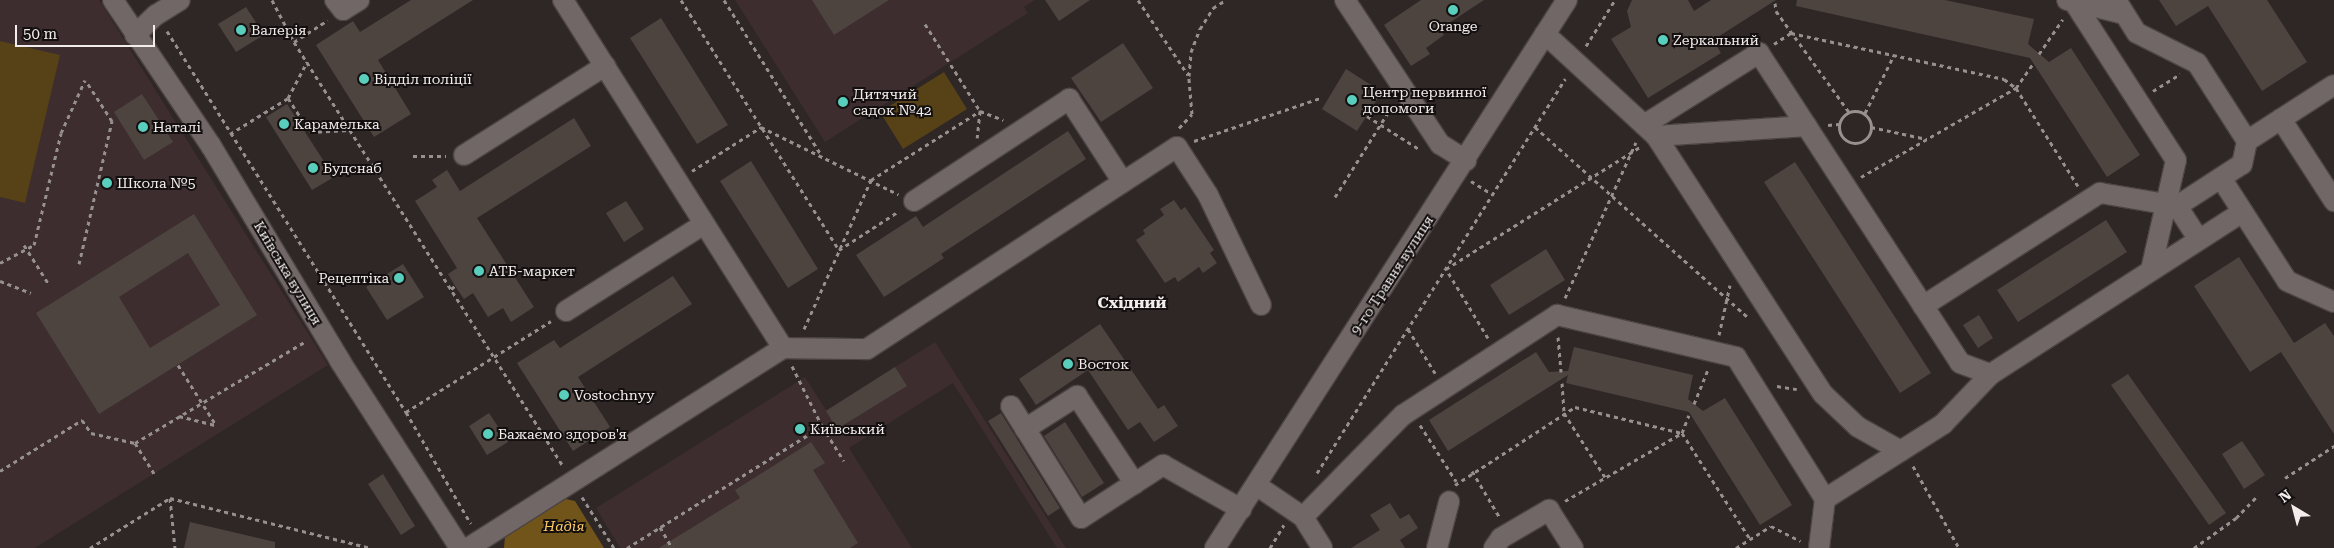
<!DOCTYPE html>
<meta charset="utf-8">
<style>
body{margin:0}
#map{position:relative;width:2334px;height:548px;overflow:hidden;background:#2f2626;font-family:"Roboto Serif",serif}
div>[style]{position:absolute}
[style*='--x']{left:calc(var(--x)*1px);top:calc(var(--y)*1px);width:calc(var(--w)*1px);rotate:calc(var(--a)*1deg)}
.built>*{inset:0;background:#3d2d2e}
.green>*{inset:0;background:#574117}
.forest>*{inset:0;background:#71541a}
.building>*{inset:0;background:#4d4440}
.path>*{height:3px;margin-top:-1.5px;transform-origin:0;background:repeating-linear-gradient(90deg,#979090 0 4px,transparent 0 8px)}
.path>.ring{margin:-1.5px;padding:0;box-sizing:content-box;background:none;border:3px solid #979090;border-radius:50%}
.roads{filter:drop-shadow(1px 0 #4c4444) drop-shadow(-1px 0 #4c4444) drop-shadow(0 1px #4c4444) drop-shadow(0 -1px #4c4444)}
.minor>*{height:20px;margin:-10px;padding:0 10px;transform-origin:10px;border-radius:10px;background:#726767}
.dots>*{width:14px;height:14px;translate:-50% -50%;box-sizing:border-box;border:2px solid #141010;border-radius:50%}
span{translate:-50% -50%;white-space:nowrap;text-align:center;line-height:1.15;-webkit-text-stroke:4px #141010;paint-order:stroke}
.poi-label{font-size:14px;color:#f3ecec}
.left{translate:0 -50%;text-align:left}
.right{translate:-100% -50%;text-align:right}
.street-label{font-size:14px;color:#f3ecec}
.park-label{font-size:14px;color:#feca64;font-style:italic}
.quarter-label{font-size:16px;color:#f3ecec;font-weight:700}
.north{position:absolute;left:2269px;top:483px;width:50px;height:50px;-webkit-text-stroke:4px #141010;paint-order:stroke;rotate:323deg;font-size:14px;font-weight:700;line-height:20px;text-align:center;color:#f3ecec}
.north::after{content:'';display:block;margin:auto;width:18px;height:22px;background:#f3ecec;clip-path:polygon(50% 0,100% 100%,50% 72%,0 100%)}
.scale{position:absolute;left:15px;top:25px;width:140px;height:22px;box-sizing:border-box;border:2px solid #f3ecec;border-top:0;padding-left:6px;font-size:15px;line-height:18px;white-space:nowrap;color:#f3ecec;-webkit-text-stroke:4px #141010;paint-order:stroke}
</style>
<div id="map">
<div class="built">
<i style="clip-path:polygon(0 0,99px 0,328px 365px,35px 548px,0 548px)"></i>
<i style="clip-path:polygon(735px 0,1035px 0,1024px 7px,1028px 13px,825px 142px)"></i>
<i style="clip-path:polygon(935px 342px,1066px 548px,1057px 548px,953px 383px,849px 448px,912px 548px,620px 548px,596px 508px,805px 377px,826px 410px)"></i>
</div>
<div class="green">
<i style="clip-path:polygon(0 41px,60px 55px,25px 203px,0 197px)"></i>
<i style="clip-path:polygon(944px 72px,967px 109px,903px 149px,880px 112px)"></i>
</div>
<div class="forest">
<i style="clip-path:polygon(566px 499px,575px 501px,604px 548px,504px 548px,505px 536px)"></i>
</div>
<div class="building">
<i style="clip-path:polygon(411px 0,473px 0,378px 60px,411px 114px,374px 137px,316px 45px,353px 21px,360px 32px)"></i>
<i style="clip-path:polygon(812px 0,889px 0,834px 35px)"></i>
<i style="clip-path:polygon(1045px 0,1090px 0,1059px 21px)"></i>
<i style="clip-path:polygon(1421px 0,1484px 0,1440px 29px,1444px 35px,1426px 48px,1430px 54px,1411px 66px,1384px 25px)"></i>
<i style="clip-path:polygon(1632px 0,1688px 0,1694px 11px,1711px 0,1776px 0,1713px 40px,1721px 53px,1648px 98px,1611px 39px,1631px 27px,1627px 11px)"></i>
<i style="clip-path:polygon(1797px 0,1945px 0,2034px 19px,2028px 44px,2049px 62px,2071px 48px,2140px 155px,2107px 177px,2030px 58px,1796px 6px)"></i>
<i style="clip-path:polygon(2159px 0,2267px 0,2307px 62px,2262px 91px,2208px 6px,2176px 26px)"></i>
<i style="clip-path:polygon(246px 7px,264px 35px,236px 52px,218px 24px)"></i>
<i style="clip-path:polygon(661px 18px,728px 125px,697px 144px,630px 38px)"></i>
<i style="clip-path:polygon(1123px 43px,1153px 88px,1101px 122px,1071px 78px)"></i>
<i style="clip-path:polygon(1346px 69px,1382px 92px,1357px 131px,1322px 109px)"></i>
<i style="clip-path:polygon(142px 94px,173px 142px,144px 160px,114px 112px)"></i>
<i style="clip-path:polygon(287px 104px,334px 177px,312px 190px,266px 117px)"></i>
<i style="clip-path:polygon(574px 118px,591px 146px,477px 218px,534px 307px,511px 322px,503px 308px,488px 317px,473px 293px,464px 299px,455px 286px,448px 274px,457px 268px,415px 201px,437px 187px,432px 180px,447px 170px,460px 191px)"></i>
<i style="clip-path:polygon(1068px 131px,1086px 159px,941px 254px,944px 258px,884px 297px,856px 255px,916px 216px,923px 227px)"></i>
<i style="clip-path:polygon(751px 161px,818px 269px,788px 288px,720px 181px)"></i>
<i style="clip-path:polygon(1795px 162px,1931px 373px,1900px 393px,1764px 182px)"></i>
<i style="clip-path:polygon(1174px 200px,1181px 210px,1185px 207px,1214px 250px,1210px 253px,1217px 263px,1203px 273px,1199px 267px,1178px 282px,1175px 277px,1165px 283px,1136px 240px,1145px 234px,1143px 230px,1164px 215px,1160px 209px)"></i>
<i style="clip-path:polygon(626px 201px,644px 229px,624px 242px,606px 213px)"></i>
<i style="clip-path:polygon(evenodd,194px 214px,257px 315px,99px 414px,36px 313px,194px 214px,188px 253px,220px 305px,150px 348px,119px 297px,188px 253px)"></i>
<i style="clip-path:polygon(2106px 220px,2127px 252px,2018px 322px,1997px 290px)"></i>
<i style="clip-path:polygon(1546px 249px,1565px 280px,1509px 315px,1490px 285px)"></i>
<i style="clip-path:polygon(2239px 257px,2294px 343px,2325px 323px,2334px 336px,2334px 434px,2281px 352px,2250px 372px,2194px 286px)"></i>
<i style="clip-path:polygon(403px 264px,424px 297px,387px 320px,366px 287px)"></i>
<i style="clip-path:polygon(673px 276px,692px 304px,578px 377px,610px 427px,573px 451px,517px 363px,554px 340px,560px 348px)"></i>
<i style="clip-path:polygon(1979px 315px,1993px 338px,1978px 348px,1963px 325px)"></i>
<i style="clip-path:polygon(1100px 324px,1158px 409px,1164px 405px,1178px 426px,1154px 442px,1140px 422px,1128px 430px,1088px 370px,1036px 405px,1019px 379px)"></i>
<i style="clip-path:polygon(1574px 347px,1693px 375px,1688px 399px,1703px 411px,1725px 398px,1792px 505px,1760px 525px,1689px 412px,1566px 383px,1568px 375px,1448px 451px,1429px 420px,1536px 352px,1549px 372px,1568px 371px)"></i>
<i style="clip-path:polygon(895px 367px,907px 386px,837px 429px,826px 411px)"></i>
<i style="clip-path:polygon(2128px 374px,2226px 513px,2209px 525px,2111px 385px)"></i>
<i style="clip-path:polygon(489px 413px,508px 442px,487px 455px,469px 426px)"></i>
<i style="clip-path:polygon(1001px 413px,1060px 508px,1048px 516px,988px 421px)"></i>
<i style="clip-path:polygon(1065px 422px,1104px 483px,1082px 497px,1044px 436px)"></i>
<i style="clip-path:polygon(2242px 441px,2265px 475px,2244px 489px,2222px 454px)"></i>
<i style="clip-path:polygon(811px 442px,825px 463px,813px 470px,858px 543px,850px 548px,659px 548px,740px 498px,735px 490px)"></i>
<i style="clip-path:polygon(383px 474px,415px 526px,401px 535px,368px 484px)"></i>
<i style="clip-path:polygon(1390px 503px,1400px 519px,1409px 514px,1418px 528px,1400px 540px,1405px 548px,1351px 548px,1380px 530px,1370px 515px)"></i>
<i style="clip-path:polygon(190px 522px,275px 542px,275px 548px,184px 548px)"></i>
</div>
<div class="path">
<i style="--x:272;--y:0;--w:47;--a:62.4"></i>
<i style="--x:294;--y:42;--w:502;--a:57.61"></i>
<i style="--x:681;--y:0;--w:296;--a:57.7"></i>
<i style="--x:839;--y:250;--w:72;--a:-33"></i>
<i style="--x:724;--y:0;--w:184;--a:57.9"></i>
<i style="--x:1138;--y:0;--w:90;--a:56.3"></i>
<i style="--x:1775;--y:3;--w:8;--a:83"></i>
<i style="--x:1776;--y:11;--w:125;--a:54.1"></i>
<i style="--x:925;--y:24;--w:103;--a:57.7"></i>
<i style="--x:980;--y:111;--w:27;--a:96"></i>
<i style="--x:167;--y:31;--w:450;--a:57.9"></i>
<i style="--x:406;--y:412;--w:129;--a:59.9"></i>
<i style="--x:294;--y:42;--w:40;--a:-32.9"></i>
<i style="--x:1774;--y:44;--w:20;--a:-33"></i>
<i style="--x:1791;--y:33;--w:218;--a:12.2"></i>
<i style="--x:2004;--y:79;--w:15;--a:37"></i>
<i style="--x:2016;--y:88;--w:116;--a:57.7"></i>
<i style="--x:1586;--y:46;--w:54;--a:-57.8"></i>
<i style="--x:2039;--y:54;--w:42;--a:-55.6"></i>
<i style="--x:2153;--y:91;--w:32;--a:-32"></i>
<i style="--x:288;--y:98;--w:40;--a:57.1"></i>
<i style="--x:310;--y:132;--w:40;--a:-2.9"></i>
<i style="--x:980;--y:111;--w:25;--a:21"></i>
<i class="ring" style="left:1839px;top:111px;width:29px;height:29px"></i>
<i style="--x:1865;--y:113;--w:65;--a:-63.4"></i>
<i style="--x:1367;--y:116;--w:62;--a:32.4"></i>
<i style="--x:1828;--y:125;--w:11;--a:-5"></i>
<i style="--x:1535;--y:127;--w:288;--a:41.8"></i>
<i style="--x:1871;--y:127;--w:57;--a:12.1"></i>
<i style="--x:1179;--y:128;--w:19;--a:-47"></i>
<i style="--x:1192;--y:114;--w:38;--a:-95"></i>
<i style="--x:1189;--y:76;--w:24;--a:-85"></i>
<i style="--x:1191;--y:52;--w:25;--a:-69"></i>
<i style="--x:1200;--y:29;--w:25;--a:-58"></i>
<i style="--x:1213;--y:8;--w:15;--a:-32"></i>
<i style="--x:230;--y:134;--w:68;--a:-31.8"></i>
<i style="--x:288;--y:98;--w:41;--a:-62.2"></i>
<i style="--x:1194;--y:141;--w:133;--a:-18.8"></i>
<i style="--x:413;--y:156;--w:33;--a:0"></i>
<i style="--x:692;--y:171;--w:82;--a:-32.5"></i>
<i style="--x:761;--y:127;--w:153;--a:26.1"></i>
<i style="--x:1861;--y:177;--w:179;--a:-29.9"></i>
<i style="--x:2016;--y:88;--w:29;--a:-55"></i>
<i style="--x:1471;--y:181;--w:26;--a:32"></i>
<i style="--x:1335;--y:197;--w:107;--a:-57.9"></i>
<i style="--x:24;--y:245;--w:45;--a:57.7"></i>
<i style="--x:0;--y:263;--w:38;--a:-28"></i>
<i style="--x:34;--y:245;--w:115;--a:-76.4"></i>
<i style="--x:61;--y:133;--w:58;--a:-65.6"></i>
<i style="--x:79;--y:264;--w:147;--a:-77"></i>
<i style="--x:112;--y:121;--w:48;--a:-123"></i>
<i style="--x:0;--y:281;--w:33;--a:21"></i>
<i style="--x:451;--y:289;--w:5;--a:-37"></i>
<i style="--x:1565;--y:298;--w:171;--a:-65.5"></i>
<i style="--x:804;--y:329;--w:163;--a:-65.8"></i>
<i style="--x:871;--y:180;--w:129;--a:-32.3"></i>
<i style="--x:1408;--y:329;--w:52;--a:58.5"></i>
<i style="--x:1719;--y:335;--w:51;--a:-77.6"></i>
<i style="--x:1558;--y:337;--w:35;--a:85"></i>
<i style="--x:1488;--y:338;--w:81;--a:-121.3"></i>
<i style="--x:1446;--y:269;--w:231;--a:-32.2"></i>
<i style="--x:178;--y:365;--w:71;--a:57.7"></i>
<i style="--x:792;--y:366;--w:67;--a:63.4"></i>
<i style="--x:822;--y:426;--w:41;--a:57.8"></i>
<i style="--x:1562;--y:383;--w:30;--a:86"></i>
<i style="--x:1564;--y:413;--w:76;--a:57.4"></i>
<i style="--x:1777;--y:386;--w:20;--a:9"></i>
<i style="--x:1694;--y:404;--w:37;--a:-68"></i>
<i style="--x:406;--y:412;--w:171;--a:-32.1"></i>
<i style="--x:179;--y:416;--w:38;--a:14"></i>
<i style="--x:1420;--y:425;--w:67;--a:57.3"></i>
<i style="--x:135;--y:443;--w:199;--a:-30.8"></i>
<i style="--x:1913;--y:466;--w:94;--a:60.7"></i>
<i style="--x:0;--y:471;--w:97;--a:-31.9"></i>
<i style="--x:82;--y:420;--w:16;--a:55"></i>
<i style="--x:91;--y:433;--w:45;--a:12.8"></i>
<i style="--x:135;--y:443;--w:36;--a:58"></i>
<i style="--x:1472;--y:471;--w:55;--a:59.2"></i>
<i style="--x:1317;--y:473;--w:466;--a:-57.8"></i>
<i style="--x:2285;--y:478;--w:59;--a:-33.1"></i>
<i style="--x:1455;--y:485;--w:143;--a:-33"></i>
<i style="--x:1575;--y:407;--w:110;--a:13.7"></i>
<i style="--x:1682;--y:433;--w:126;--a:57.3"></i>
<i style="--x:582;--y:497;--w:60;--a:57.9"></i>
<i style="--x:170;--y:498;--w:50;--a:84.3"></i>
<i style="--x:1565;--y:501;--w:135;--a:-30.2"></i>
<i style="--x:1682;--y:433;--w:19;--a:-69"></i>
<i style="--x:660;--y:527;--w:24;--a:60"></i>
<i style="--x:90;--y:548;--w:94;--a:-32"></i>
<i style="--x:170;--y:498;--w:207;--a:14"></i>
<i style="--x:627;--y:548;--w:230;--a:-32"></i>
<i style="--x:1270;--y:548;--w:27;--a:-59"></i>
<i style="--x:1736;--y:548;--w:41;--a:-32.2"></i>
<i style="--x:1771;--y:526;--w:33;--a:27"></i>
<i style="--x:2194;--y:548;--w:52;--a:-35.5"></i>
<i style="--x:2236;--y:518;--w:30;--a:-46"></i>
</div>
<div class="roads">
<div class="minor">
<i style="--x:113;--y:0;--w:176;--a:56.1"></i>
<i style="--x:211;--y:146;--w:251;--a:59"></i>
<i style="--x:340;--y:361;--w:222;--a:57.3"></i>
<i style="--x:335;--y:0;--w:13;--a:51"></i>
<i style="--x:343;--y:10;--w:19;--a:-32"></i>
<i style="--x:563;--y:0;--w:412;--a:57.7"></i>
<i style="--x:1345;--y:0;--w:173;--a:56.6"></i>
<i style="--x:1440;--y:144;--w:31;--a:32"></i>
<i style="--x:2067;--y:0;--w:59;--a:13.8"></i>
<i style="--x:2116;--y:0;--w:39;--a:58"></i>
<i style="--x:2137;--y:33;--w:67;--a:26.6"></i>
<i style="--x:2197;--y:63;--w:93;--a:57.3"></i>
<i style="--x:2247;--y:141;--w:24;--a:102"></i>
<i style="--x:2242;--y:164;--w:77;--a:147.1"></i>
<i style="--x:2177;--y:206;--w:40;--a:57.1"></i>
<i style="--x:2074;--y:2;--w:188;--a:57.2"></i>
<i style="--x:2176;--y:160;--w:113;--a:102.8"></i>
<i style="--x:1545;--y:34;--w:151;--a:42.6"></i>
<i style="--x:1656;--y:136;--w:307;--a:57.1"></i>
<i style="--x:1823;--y:394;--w:48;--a:43.3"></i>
<i style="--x:1858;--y:427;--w:49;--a:29.2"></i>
<i style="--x:135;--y:35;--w:29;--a:-44"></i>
<i style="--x:156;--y:15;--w:28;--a:-32"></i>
<i style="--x:2281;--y:119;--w:98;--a:57.1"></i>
<i style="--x:1644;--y:125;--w:136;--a:-32.1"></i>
<i style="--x:1759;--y:53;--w:369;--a:57"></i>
<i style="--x:1960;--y:363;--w:33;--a:20"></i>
<i style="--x:1656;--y:136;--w:151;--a:-3.8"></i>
<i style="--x:2247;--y:141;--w:103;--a:-32.8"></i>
<i style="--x:464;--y:155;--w:167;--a:-32.3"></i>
<i style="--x:2221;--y:178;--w:122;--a:57.3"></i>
<i style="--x:2287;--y:281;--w:51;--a:24.1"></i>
<i style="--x:914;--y:201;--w:186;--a:-33.3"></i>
<i style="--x:1069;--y:99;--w:99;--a:57"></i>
<i style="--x:1923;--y:306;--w:210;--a:-32.6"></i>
<i style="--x:2100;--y:193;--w:67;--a:9.5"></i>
<i style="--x:566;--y:311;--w:163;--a:-32.2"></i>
<i style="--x:1011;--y:406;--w:132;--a:58"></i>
<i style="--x:1081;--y:518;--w:98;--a:-32.9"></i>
<i style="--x:1163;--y:465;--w:90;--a:29.4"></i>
<i style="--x:1025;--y:429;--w:62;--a:-32.4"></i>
<i style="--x:1077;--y:396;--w:105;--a:56.6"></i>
<i style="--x:1256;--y:485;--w:57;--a:34.2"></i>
<i style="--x:1303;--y:517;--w:36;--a:58"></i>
<i style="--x:1825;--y:499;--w:140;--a:-32.4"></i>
<i style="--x:1943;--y:424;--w:69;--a:-46.2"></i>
<i style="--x:1991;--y:374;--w:299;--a:-32.8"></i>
<i style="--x:1303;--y:517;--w:143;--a:-45.6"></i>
<i style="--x:1403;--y:415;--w:184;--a:-33"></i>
<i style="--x:1557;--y:315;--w:184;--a:13.2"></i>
<i style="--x:1736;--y:357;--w:168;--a:57.9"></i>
<i style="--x:1825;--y:499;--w:49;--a:97"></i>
<i style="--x:468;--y:548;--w:373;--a:-32.4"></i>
<i style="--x:783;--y:348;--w:84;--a:0.7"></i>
<i style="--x:867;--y:349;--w:370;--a:-33.1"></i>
<i style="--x:1177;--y:147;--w:57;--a:57.1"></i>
<i style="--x:1208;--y:195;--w:122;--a:64.3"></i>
<i style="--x:1215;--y:548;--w:651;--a:-57.29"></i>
<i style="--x:1437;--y:548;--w:48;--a:-75.4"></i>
<i style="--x:1494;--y:548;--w:12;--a:-55"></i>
<i style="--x:1501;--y:538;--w:56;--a:-30.3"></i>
<i style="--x:1549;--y:510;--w:45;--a:57.7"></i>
</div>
</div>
<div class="dots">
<i style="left:1453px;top:10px;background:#5acebd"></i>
<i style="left:241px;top:30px;background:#5acebd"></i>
<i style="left:1663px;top:40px;background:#5acebd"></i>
<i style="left:364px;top:79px;background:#5acebd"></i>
<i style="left:1352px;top:100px;background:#5acebd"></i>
<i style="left:843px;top:102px;background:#5acebd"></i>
<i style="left:284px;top:124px;background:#5acebd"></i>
<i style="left:143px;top:127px;background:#5acebd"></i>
<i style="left:313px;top:168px;background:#5acebd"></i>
<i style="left:107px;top:183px;background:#5acebd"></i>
<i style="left:479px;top:271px;background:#5acebd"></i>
<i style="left:399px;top:278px;background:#5acebd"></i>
<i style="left:1068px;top:364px;background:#5acebd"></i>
<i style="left:564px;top:395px;background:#5acebd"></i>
<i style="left:800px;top:429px;background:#5acebd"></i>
<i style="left:488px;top:434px;background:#5acebd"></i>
</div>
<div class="poi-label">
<span style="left:1453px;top:26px">Orange</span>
<span class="left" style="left:251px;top:30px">Валерія</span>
<span class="left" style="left:1673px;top:40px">Zеркальний</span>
<span class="left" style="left:374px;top:79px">Відділ поліції</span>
<span class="left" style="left:1363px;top:100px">Центр первинної<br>допомоги</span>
<span class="left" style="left:853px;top:102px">Дитячий<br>садок №42</span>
<span class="left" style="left:294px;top:124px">Карамелька</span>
<span class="left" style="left:153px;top:127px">Наталі</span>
<span class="left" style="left:323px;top:168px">Будснаб</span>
<span class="left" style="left:117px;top:183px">Школа №5</span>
<span class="left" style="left:489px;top:271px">АТБ-маркет</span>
<span class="right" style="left:389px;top:278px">Рецептіка</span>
<span class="left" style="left:1078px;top:364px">Восток</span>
<span class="left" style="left:574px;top:395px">Vostochnyy</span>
<span class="left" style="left:810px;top:429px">Київський</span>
<span class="left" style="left:498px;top:434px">Бажаємо здоров'я</span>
</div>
<div class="street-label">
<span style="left:288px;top:273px;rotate:59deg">Київська вулиця</span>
<span style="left:1392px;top:275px;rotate:-57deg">9-го Травня вулиця</span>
</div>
<div class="park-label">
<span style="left:564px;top:526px">Надія</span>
</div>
<div class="quarter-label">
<span style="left:1132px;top:303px">Східний</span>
</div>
<div class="north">N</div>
<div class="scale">50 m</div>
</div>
